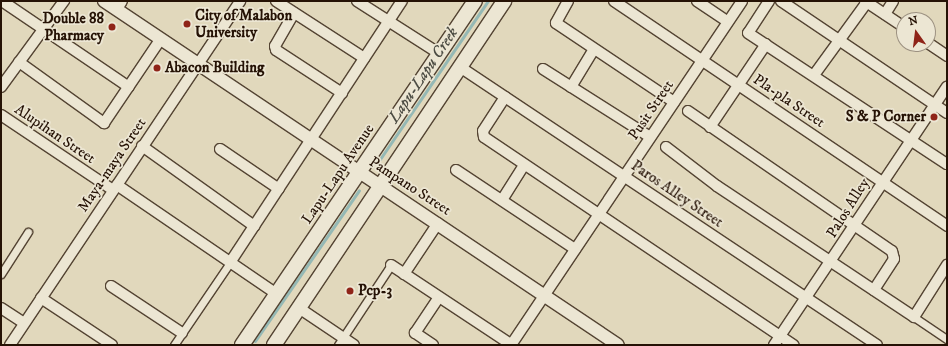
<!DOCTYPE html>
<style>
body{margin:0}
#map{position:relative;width:948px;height:346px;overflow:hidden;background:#e1d8bc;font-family:"IM FELL DW Pica",serif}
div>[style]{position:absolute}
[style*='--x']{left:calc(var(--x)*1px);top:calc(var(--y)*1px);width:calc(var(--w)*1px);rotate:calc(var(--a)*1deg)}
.stream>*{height:3px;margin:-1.5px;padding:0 1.5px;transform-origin:1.5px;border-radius:1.5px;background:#95b9b5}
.roads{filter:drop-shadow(1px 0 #544433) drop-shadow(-1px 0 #544433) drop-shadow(0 1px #544433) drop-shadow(0 -1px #544433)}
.pedestrian>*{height:7px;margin:-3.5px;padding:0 3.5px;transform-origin:3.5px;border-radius:3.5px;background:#ece6d3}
.minor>*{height:10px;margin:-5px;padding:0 5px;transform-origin:5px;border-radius:5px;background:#ece6d3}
.tertiary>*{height:12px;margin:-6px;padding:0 6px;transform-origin:6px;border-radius:6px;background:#ece6d3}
.secondary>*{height:14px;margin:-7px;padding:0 7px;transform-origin:7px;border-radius:7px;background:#ece6d3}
.dots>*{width:11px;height:11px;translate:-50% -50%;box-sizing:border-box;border:2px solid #ece6d3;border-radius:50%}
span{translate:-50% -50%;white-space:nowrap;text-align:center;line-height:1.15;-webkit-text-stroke:3.5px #ece6d3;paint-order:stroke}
.poi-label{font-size:15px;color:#251205;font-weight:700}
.left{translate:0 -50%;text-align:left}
.right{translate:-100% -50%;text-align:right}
.street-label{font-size:15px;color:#251205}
.water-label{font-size:16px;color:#4c4c43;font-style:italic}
.frame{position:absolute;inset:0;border:2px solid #251205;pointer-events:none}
.north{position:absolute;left:896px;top:12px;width:40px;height:40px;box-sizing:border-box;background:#ece6d3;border:1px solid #9c9181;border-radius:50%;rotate:346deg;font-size:11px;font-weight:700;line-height:16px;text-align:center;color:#251205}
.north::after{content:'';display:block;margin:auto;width:14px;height:18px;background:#8f2418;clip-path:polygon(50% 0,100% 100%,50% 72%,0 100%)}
</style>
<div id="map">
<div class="stream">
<i style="--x:378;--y:162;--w:195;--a:-55.7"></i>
<i style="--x:255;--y:341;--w:183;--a:-55.4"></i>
</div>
<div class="roads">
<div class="pedestrian">
<i style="--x:1;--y:274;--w:50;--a:-57.3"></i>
<i style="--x:914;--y:317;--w:40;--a:34"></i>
<i style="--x:174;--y:345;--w:102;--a:-55.8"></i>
<i style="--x:338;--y:345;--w:96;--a:-56.5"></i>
</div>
<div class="minor">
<i style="--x:2;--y:1;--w:153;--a:34.1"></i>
<i style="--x:276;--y:1;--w:105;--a:32.9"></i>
<i style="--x:357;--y:1;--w:98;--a:32.6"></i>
<i style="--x:568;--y:1;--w:25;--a:119"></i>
<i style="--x:556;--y:23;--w:142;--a:33.8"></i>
<i style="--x:614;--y:1;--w:402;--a:34"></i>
<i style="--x:697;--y:1;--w:37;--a:34"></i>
<i style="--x:769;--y:1;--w:38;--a:123"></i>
<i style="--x:748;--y:33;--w:238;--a:33.4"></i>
<i style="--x:781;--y:1;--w:200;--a:34"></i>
<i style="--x:865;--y:1;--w:47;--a:33.7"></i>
<i style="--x:117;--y:9;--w:9;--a:-58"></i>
<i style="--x:294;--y:13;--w:38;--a:120"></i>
<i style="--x:275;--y:46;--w:4;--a:76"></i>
<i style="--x:276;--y:50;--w:79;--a:33.1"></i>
<i style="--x:885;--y:14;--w:15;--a:-58"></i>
<i style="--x:928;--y:43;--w:23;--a:34"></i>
<i style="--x:19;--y:62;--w:105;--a:35.7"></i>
<i style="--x:104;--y:123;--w:100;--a:-56"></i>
<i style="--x:460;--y:67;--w:501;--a:33.69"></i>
<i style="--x:543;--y:69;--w:127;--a:32.4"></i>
<i style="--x:814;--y:75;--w:90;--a:-54"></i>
<i style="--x:1;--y:87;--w:107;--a:-53.8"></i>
<i style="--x:571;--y:87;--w:44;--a:-58.8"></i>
<i style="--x:505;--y:97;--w:40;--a:122.9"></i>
<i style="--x:483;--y:131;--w:6;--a:81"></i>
<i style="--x:484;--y:137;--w:373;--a:33.9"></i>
<i style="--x:688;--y:111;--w:247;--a:34.5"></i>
<i style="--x:892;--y:251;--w:8;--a:76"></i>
<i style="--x:894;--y:259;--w:37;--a:123"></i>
<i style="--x:1;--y:115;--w:135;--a:33.8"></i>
<i style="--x:710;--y:127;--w:100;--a:-56"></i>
<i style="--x:142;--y:146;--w:138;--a:35.5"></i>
<i style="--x:666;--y:147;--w:64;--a:37.4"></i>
<i style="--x:717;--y:186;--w:237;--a:33.6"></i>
<i style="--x:914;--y:317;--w:62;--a:-57.6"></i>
<i style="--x:220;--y:149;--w:71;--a:34.1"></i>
<i style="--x:456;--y:170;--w:143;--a:33.6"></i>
<i style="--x:117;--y:185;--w:194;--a:34.3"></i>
<i style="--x:502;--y:200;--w:41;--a:-57.8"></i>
<i style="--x:231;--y:261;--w:311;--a:-56.7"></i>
<i style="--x:391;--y:265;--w:145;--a:33.5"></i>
<i style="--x:404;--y:274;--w:61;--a:-56.3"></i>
<i style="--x:111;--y:286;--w:85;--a:33.5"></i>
<i style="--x:41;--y:298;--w:85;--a:33.5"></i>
<i style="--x:1;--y:308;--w:27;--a:33"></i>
<i style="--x:299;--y:308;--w:66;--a:33.9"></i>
<i style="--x:10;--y:345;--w:414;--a:-56.2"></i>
<i style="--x:433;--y:345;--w:22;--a:-146"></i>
<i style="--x:415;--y:333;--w:43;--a:-56.3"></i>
<i style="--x:511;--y:345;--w:414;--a:-56.1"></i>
<i style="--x:774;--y:345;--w:311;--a:-56.2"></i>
</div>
<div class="tertiary">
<i style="--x:104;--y:1;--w:618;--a:33.79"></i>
</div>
<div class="secondary">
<i style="--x:242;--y:345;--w:415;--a:-55.9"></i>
<i style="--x:274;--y:345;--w:414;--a:-56.2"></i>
</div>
</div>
<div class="dots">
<i style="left:187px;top:24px;background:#8f2418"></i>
<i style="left:112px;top:27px;background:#8f2418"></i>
<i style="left:157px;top:68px;background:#8f2418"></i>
<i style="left:934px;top:117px;background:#8f2418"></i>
<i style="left:350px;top:291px;background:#8f2418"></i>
</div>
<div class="poi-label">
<span class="left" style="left:195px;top:24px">City of Malabon<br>University</span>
<span class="right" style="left:104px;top:27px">Double 88<br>Pharmacy</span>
<span class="left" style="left:165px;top:68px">Abacon Building</span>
<span class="right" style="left:926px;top:117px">S &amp; P Corner</span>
<span class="left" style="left:358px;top:291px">Pcp-3</span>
</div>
<div class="street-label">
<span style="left:789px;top:101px;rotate:34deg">Pla-pla Street</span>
<span style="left:651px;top:110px;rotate:-56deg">Pusit Street</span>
<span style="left:55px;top:134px;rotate:34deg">Alupihan Street</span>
<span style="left:112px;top:165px;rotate:-56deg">Maya-maya Street</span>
<span style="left:338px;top:174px;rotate:-56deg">Lapu-Lapu Avenue</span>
<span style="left:410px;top:186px;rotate:33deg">Pampano Street</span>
<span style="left:677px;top:194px;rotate:34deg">Paros Alley Street</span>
<span style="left:848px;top:208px;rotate:-58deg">Palos Alley</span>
</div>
<div class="water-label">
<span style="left:423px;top:75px;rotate:-56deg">Lapu-Lapu Creek</span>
</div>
<div class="frame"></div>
<div class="north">N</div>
</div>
